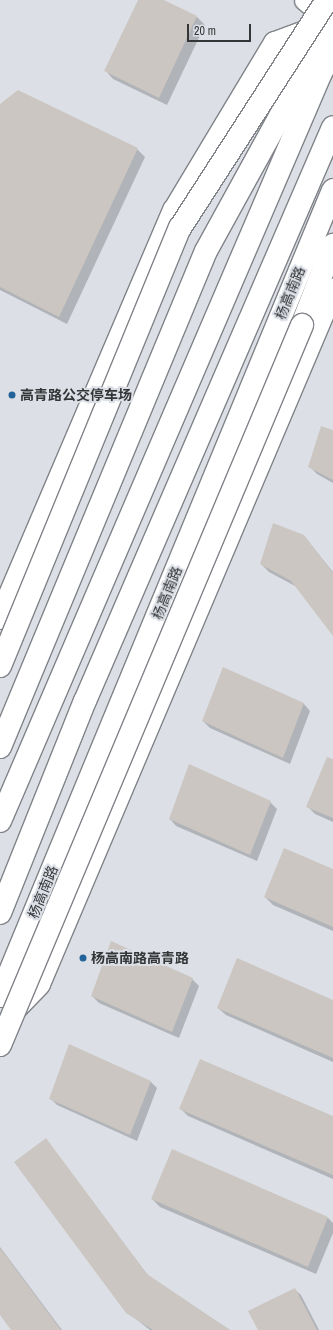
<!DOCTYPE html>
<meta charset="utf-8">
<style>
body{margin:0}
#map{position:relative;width:333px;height:1330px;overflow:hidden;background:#dce0e6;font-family:"Archivo Narrow","Noto Sans SC",sans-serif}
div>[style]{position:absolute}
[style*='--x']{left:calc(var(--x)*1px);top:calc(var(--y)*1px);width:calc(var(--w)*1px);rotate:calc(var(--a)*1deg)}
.shadow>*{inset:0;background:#0003}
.building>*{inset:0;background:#cbc6c1}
.roads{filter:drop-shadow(1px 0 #808388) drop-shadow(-1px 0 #808388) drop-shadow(0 1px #808388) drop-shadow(0 -1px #808388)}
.major>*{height:22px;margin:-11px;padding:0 11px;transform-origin:11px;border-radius:11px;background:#fff}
.highway>*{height:22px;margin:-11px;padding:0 11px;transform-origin:11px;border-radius:11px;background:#fff}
.bridges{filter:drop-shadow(1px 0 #808388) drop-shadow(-1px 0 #808388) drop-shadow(0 1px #808388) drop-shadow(0 -1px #808388)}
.highway-bridge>*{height:22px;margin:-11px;padding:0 11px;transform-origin:11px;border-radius:11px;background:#fff}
.dots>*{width:11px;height:11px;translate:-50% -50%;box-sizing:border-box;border:2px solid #dce0e6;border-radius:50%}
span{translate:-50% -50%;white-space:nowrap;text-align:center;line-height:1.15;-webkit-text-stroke:4px #dce0e6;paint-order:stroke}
.street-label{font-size:14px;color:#333537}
.poi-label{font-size:14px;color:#333537;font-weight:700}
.left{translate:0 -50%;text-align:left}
.scale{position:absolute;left:187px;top:24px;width:64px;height:18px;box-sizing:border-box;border:2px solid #333537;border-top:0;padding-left:5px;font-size:12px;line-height:14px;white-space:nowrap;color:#333537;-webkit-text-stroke:3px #dce0e6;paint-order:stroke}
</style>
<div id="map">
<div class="shadow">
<i style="clip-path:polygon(139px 0,162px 0,197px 17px,205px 25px,167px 105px,113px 79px,106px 71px)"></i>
<i style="clip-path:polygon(0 105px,137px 149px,145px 157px,67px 324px,0 290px)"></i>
<i style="clip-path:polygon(333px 431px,333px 483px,317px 474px,309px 466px)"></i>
<i style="clip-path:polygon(304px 536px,333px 572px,333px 634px,297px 587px,269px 572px,261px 564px)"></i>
<i style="clip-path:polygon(223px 668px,304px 704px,310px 711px,290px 764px,210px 728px,203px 721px)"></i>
<i style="clip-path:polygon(333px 760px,333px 822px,315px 814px,307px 806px)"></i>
<i style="clip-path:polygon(270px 802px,277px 809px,257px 861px,176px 826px,170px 819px)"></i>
<i style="clip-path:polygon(333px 870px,333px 931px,273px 905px,265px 897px)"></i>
<i style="clip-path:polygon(192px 979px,199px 986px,179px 1038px,99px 1003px,92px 996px)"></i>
<i style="clip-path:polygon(333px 1001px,333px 1062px,226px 1015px,218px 1008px)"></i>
<i style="clip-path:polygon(150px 1081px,157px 1088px,137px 1141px,57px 1105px,50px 1098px)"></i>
<i style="clip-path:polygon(180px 1108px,333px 1118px,333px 1179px,188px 1116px)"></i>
<i style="clip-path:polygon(45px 1139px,150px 1278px,230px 1330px,150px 1330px,127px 1312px)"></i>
<i style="clip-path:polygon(172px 1151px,328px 1218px,333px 1223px,333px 1233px,316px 1274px,160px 1207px,152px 1199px)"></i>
<i style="clip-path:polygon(0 1247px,62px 1330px,13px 1330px,0 1313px)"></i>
<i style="clip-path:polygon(294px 1289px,301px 1295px,319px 1330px,260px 1330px)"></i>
</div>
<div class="building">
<i style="clip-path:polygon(138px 0,164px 0,197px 16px,159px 98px,104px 71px)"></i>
<i style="clip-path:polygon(18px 90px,138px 148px,59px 317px,0 287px,0 104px)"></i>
<i style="clip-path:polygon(321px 426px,333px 430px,333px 480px,308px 467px)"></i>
<i style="clip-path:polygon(273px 523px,304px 535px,333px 573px,333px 636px,291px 581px,260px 564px)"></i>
<i style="clip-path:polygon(223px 667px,304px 703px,283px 758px,202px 721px)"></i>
<i style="clip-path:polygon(327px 757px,333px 759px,333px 818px,306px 807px)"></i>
<i style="clip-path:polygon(189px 764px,271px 801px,250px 855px,169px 819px)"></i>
<i style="clip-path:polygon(284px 848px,333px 869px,333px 927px,264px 897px)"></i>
<i style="clip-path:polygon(111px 941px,193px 978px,172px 1032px,91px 996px)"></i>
<i style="clip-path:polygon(237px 958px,333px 1000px,333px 1058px,217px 1008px)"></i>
<i style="clip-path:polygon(69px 1044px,151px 1081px,130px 1135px,49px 1099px)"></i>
<i style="clip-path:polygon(200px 1059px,333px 1116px,333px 1175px,179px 1109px)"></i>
<i style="clip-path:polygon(46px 1138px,147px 1274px,230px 1330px,153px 1330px,126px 1313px,14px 1162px)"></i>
<i style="clip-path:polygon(172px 1149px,328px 1217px,308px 1267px,151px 1199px)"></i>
<i style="clip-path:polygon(0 1248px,61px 1330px,11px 1330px,0 1315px)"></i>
<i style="clip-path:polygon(295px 1288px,317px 1330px,258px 1330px,248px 1311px)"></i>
</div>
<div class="roads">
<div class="major">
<i style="--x:306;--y:0;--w:35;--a:40"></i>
<i style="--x:0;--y:618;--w:443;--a:-66.9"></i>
<i style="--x:174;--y:211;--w:196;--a:-59"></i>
<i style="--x:275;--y:43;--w:46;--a:-20.4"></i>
<i style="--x:0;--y:747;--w:537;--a:-67.45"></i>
<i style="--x:206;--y:251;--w:264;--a:-61.2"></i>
<i style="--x:0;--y:996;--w:872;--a:-67.55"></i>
<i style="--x:16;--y:1008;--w:33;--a:-46"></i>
<i style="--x:39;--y:984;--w:754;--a:-67.04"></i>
</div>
<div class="highway">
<i style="--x:302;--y:325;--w:86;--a:-68.8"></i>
<i style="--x:0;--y:821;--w:812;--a:-66.78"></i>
<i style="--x:320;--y:75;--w:29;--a:-63"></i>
<i style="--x:0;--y:913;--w:228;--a:-68.2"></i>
<i style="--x:85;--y:701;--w:625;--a:-66.63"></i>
</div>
</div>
<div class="bridges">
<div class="highway-bridge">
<i style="--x:0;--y:666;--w:474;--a:-67.7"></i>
<i style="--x:180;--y:228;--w:271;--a:-57.2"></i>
<i style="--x:0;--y:1045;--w:781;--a:-67.24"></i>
</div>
</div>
<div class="dots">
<i style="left:12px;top:395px;background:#216298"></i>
<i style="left:83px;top:958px;background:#216298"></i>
</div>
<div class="street-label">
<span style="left:290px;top:293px;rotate:-68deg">杨高南路</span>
<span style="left:167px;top:593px;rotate:-68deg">杨高南路</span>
<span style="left:43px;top:892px;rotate:-68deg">杨高南路</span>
</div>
<div class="poi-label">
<span class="left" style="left:20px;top:395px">高青路公交停车场</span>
<span class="left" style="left:91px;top:958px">杨高南路高青路</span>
</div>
<div class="scale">20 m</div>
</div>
